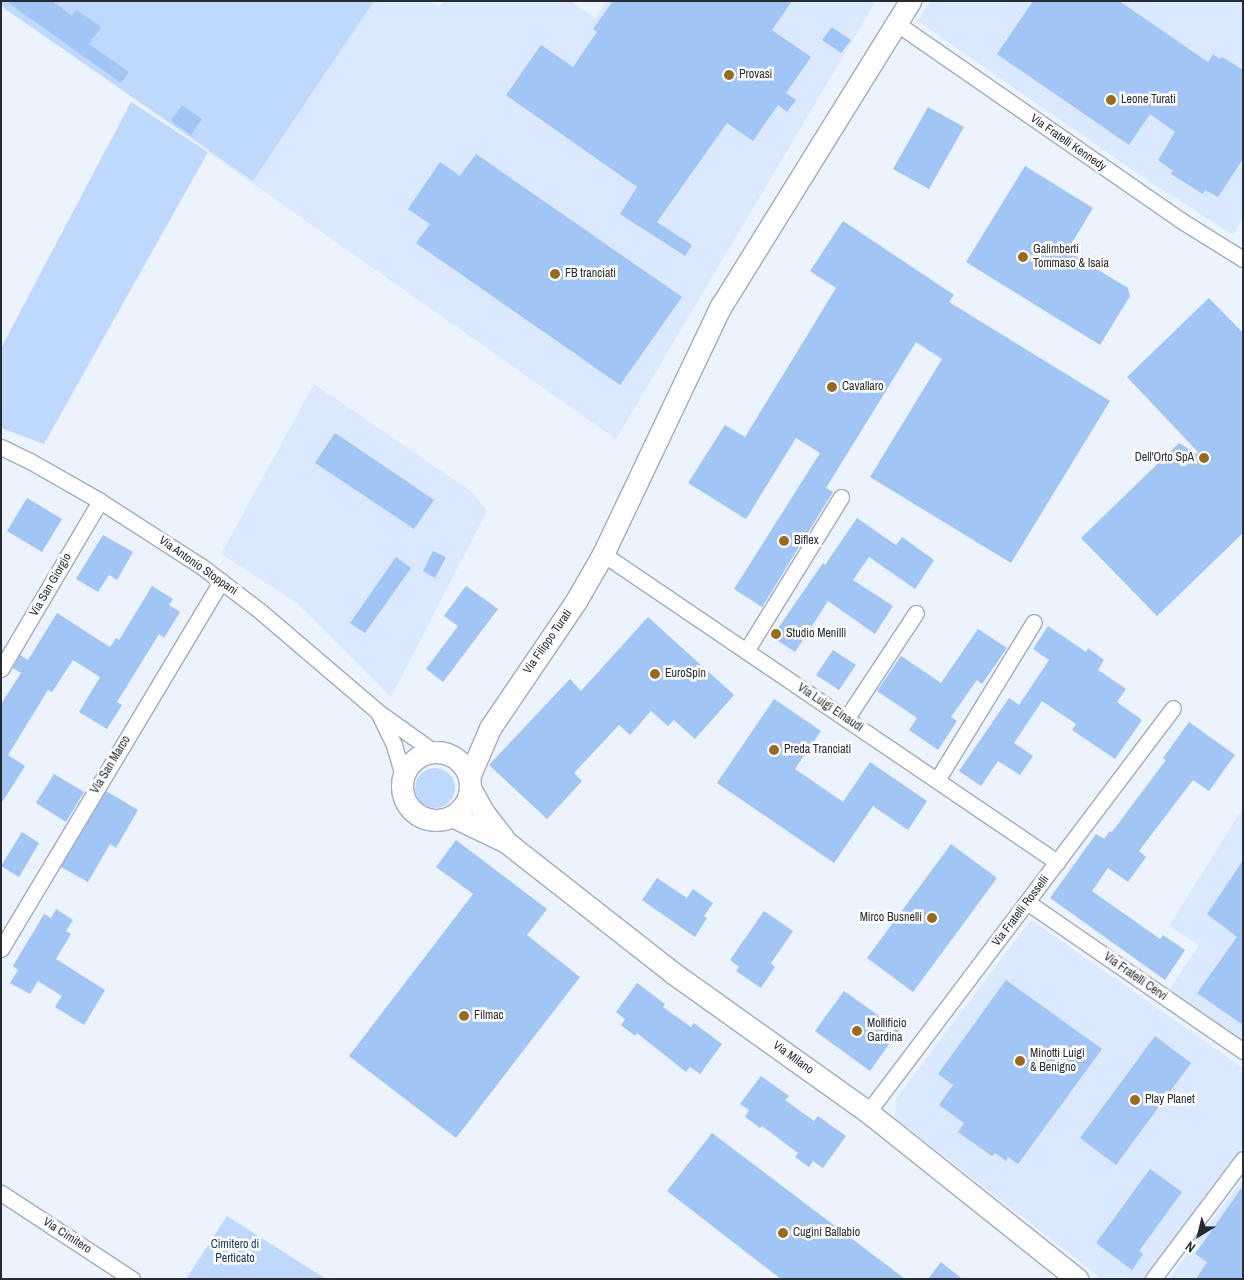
<!DOCTYPE html>
<style>
body{margin:0}
#map{position:relative;width:1244px;height:1280px;overflow:hidden;background:#ebf3fe;font-family:"Archivo Narrow",sans-serif}
div>[style]{position:absolute}
[style*='--x']{left:calc(var(--x)*1px);top:calc(var(--y)*1px);width:calc(var(--w)*1px);rotate:calc(var(--a)*1deg)}
.built>*{inset:0;background:#dae9fd}
.green>*{inset:0;background:#bfd9fd}
.round{border-radius:50%}
.building>*{inset:0;background:#a1c5f4}
.roads{filter:drop-shadow(1px 0 #a0adbe) drop-shadow(-1px 0 #a0adbe) drop-shadow(0 1px #a0adbe) drop-shadow(0 -1px #a0adbe)}
.street>*{height:15px;margin:-7.5px;padding:0 7.5px;transform-origin:7.5px;border-radius:7.5px;background:#fff}
.secondary>*{height:21px;margin:-10.5px;padding:0 10.5px;transform-origin:10.5px;border-radius:10.5px;background:#fff}
.secondary>.ring{margin:-10.5px;padding:0;box-sizing:content-box;background:none;border:21px solid #fff;border-radius:50%}
.dots>*{width:14px;height:14px;translate:-50% -50%;box-sizing:border-box;border:2px solid #fff;border-radius:50%}
span{translate:-50% -50%;white-space:nowrap;text-align:center;line-height:1.15;-webkit-text-stroke:5px #fff;paint-order:stroke}
.poi-label{font-size:12px;color:#272c33}
.left{translate:0 -50%;text-align:left}
.right{translate:-100% -50%;text-align:right}
.street-label{font-size:12px;color:#272c33}
.park-label{font-size:12px;color:#113969}
.frame{position:absolute;inset:0;border:2px solid #272c33;pointer-events:none}
.north{position:absolute;left:1174px;top:1210px;width:50px;height:50px;-webkit-text-stroke:4px #fff;paint-order:stroke;rotate:216deg;font-size:14px;font-weight:700;line-height:20px;text-align:center;color:#272c33}
.north::after{content:'';display:block;margin:auto;width:18px;height:22px;background:#272c33;clip-path:polygon(50% 0,100% 100%,50% 72%,0 100%)}
</style>
<div id="map">
<div class="built">
<i style="clip-path:polygon(305px 1px,429px 1px,439px 8px,443px 1px,570px 1px,595px 18px,607px 1px,876px 1px,616px 439px,208px 152px)"></i>
<i style="clip-path:polygon(930px 1px,1243px 1px,1243px 218px,1233px 235px,1137px 173px,918px 21px)"></i>
<i style="clip-path:polygon(314px 384px,472px 492px,487px 511px,391px 697px,297px 603px,221px 554px)"></i>
<i style="clip-path:polygon(1243px 808px,1243px 1041px,1169px 990px,1199px 945px,1169px 926px)"></i>
<i style="clip-path:polygon(1031px 920px,1243px 1068px,1243px 1146px,1146px 1279px,1102px 1279px,895px 1118px,896px 1099px)"></i>
<i style="clip-path:polygon(1243px 1179px,1243px 1279px,1169px 1279px)"></i>
</div>
<div class="green">
<i style="clip-path:polygon(1px 1px,374px 1px,253px 181px,1px 6px)"></i>
<i style="clip-path:polygon(131px 102px,208px 152px,44px 444px,1px 428px,1px 348px)"></i>
<i class="round" style="left:415px;top:768px;width:40px;height:40px"></i>
<i style="clip-path:polygon(227px 1216px,326px 1279px,186px 1279px)"></i>
</div>
<div class="building">
<i style="clip-path:polygon(6px 1px,52px 1px,72px 16px,76px 10px,101px 27px,89px 44px,129px 72px,121px 83px)"></i>
<i style="clip-path:polygon(613px 1px,792px 1px,772px 30px,811px 57px,786px 93px,796px 100px,787px 112px,778px 105px,753px 141px,727px 123px,657px 222px,692px 245px,685px 256px,620px 214px,637px 187px,506px 95px,541px 45px,573px 67px,597px 32px,593px 29px)"></i>
<i style="clip-path:polygon(1033px 1px,1119px 1px,1208px 62px,1213px 54px,1220px 59px,1222px 57px,1243px 70px,1243px 159px,1218px 197px,1205px 190px,1203px 194px,1171px 174px,1173px 171px,1158px 160px,1175px 132px,1150px 114px,1129px 145px,997px 54px)"></i>
<i style="clip-path:polygon(832px 27px,851px 40px,841px 53px,822px 40px)"></i>
<i style="clip-path:polygon(182px 105px,202px 119px,191px 135px,171px 121px)"></i>
<i style="clip-path:polygon(928px 107px,964px 127px,929px 189px,893px 169px)"></i>
<i style="clip-path:polygon(476px 154px,682px 297px,620px 385px,416px 243px,430px 224px,408px 209px,440px 162px,460px 176px)"></i>
<i style="clip-path:polygon(1025px 166px,1093px 208px,1067px 251px,1128px 288px,1130px 296px,1100px 345px,966px 262px)"></i>
<i style="clip-path:polygon(843px 221px,954px 295px,949px 302px,1110px 401px,1011px 563px,870px 477px,942px 359px,916px 342px,826px 488px,833px 492px,762px 607px,734px 589px,820px 453px,796px 438px,746px 519px,688px 483px,725px 425px,745px 437px,836px 288px,810px 271px)"></i>
<i style="clip-path:polygon(1209px 298px,1243px 333px,1243px 533px,1157px 616px,1081px 538px,1179px 443px,1197px 454px,1198px 452px,1127px 377px)"></i>
<i style="clip-path:polygon(335px 433px,434px 500px,414px 529px,315px 463px)"></i>
<i style="clip-path:polygon(27px 498px,62px 519px,42px 552px,7px 531px)"></i>
<i style="clip-path:polygon(857px 518px,896px 545px,902px 537px,934px 560px,915px 589px,869px 557px,853px 580px,893px 606px,875px 634px,828px 601px,795px 652px,772px 637px,823px 563px,825px 565px)"></i>
<i style="clip-path:polygon(103px 535px,133px 552px,117px 580px,109px 575px,98px 592px,76px 579px)"></i>
<i style="clip-path:polygon(433px 551px,446px 557px,435px 578px,423px 571px)"></i>
<i style="clip-path:polygon(396px 557px,411px 568px,365px 633px,350px 623px)"></i>
<i style="clip-path:polygon(152px 586px,173px 599px,169px 605px,180px 612px,164px 638px,159px 634px,117px 702px,122px 705px,107px 729px,79px 712px,100px 677px,73px 660px,52px 692px,48px 690px,8px 755px,25px 766px,1px 804px,1px 704px,21px 673px,13px 668px,20px 655px,28px 660px,57px 613px,110px 647px,116px 638px,119px 640px)"></i>
<i style="clip-path:polygon(466px 586px,498px 609px,443px 682px,426px 669px,458px 626px,444px 616px)"></i>
<i style="clip-path:polygon(648px 617px,734px 695px,695px 739px,674px 720px,668px 726px,651px 711px,630px 735px,619px 725px,574px 773px,582px 781px,547px 819px,489px 765px,570px 679px,581px 691px)"></i>
<i style="clip-path:polygon(1048px 626px,1086px 652px,1088px 648px,1104px 660px,1098px 670px,1126px 689px,1117px 702px,1142px 720px,1115px 759px,1072px 730px,1076px 724px,1042px 701px,1014px 743px,1033px 756px,1020px 775px,998px 761px,981px 786px,959px 771px,1009px 698px,1019px 705px,1049px 660px,1033px 649px)"></i>
<i style="clip-path:polygon(978px 629px,1007px 648px,982px 684px,977px 680px,951px 717px,957px 721px,938px 750px,909px 730px,917px 718px,877px 691px,901px 656px,941px 683px)"></i>
<i style="clip-path:polygon(833px 650px,856px 665px,839px 690px,816px 675px)"></i>
<i style="clip-path:polygon(774px 699px,821px 731px,795px 769px,843px 802px,870px 762px,927px 801px,908px 830px,873px 806px,834px 863px,717px 783px)"></i>
<i style="clip-path:polygon(1189px 722px,1235px 755px,1209px 791px,1193px 780px,1139px 851px,1146px 857px,1128px 882px,1108px 868px,1092px 891px,1160px 939px,1163px 935px,1185px 950px,1165px 980px,1050px 898px,1096px 834px,1104px 839px,1110px 831px,1112px 832px,1166px 760px,1163px 758px)"></i>
<i style="clip-path:polygon(54px 774px,84px 792px,66px 822px,36px 803px)"></i>
<i style="clip-path:polygon(106px 791px,138px 810px,116px 848px,110px 844px,88px 882px,61px 867px)"></i>
<i style="clip-path:polygon(22px 832px,39px 843px,19px 877px,1px 866px)"></i>
<i style="clip-path:polygon(456px 840px,547px 909px,527px 935px,580px 977px,456px 1138px,349px 1056px,473px 894px,436px 867px)"></i>
<i style="clip-path:polygon(951px 844px,997px 878px,913px 992px,867px 958px)"></i>
<i style="clip-path:polygon(1243px 860px,1243px 1025px,1197px 993px,1237px 937px,1207px 914px)"></i>
<i style="clip-path:polygon(657px 878px,687px 898px,693px 889px,713px 903px,704px 916px,707px 918px,695px 937px,642px 900px)"></i>
<i style="clip-path:polygon(56px 909px,73px 920px,66px 931px,71px 934px,56px 959px,105px 990px,84px 1025px,55px 1007px,62px 996px,38px 981px,30px 994px,10px 983px,18px 970px,13px 966px,44px 914px,51px 918px)"></i>
<i style="clip-path:polygon(764px 911px,793px 931px,771px 963px,775px 967px,761px 988px,736px 971px,739px 967px,730px 960px)"></i>
<i style="clip-path:polygon(1006px 980px,1102px 1049px,1018px 1164px,1008px 1157px,1006px 1161px,995px 1153px,992px 1156px,958px 1132px,964px 1123px,939px 1105px,953px 1085px,938px 1074px)"></i>
<i style="clip-path:polygon(637px 983px,665px 1004px,663px 1007px,691px 1027px,694px 1023px,722px 1044px,700px 1074px,690px 1067px,686px 1072px,637px 1033px,635px 1036px,621px 1025px,625px 1019px,616px 1012px)"></i>
<i style="clip-path:polygon(844px 991px,899px 1030px,870px 1071px,815px 1031px)"></i>
<i style="clip-path:polygon(1155px 1036px,1191px 1063px,1116px 1165px,1080px 1138px)"></i>
<i style="clip-path:polygon(761px 1076px,789px 1096px,785px 1100px,814px 1121px,818px 1116px,846px 1136px,823px 1168px,813px 1161px,809px 1167px,795px 1157px,798px 1153px,762px 1126px,760px 1128px,745px 1117px,749px 1110px,740px 1104px)"></i>
<i style="clip-path:polygon(712px 1133px,905px 1279px,781px 1279px,667px 1191px)"></i>
<i style="clip-path:polygon(1150px 1169px,1182px 1192px,1139px 1251px,1143px 1254px,1132px 1270px,1096px 1243px)"></i>
<i style="clip-path:polygon(1243px 1186px,1243px 1279px,1196px 1279px,1207px 1262px,1195px 1254px)"></i>
<i style="clip-path:polygon(941px 1262px,962px 1279px,928px 1279px)"></i>
</div>
<div class="roads">
<div class="street">
<i style="--x:896;--y:23;--w:348;--a:34.7"></i>
<i style="--x:1182;--y:221;--w:72;--a:31.9"></i>
<i style="--x:1;--y:447;--w:32;--a:26"></i>
<i style="--x:30;--y:461;--w:81;--a:29.7"></i>
<i style="--x:100;--y:501;--w:120;--a:32.8"></i>
<i style="--x:201;--y:566;--w:74;--a:37.3"></i>
<i style="--x:260;--y:611;--w:154;--a:40.5"></i>
<i style="--x:377;--y:711;--w:70;--a:35.7"></i>
<i style="--x:603;--y:554;--w:549;--a:34.15"></i>
<i style="--x:746;--y:651;--w:181;--a:-58.3"></i>
<i style="--x:1;--y:669;--w:195;--a:-59.5"></i>
<i style="--x:378;--y:712;--w:37;--a:64"></i>
<i style="--x:394;--y:745;--w:32;--a:74"></i>
<i style="--x:846;--y:719;--w:127;--a:-56.6"></i>
<i style="--x:937;--y:780;--w:185;--a:-58.5"></i>
<i style="--x:1027;--y:902;--w:262;--a:34.6"></i>
<i style="--x:1;--y:949;--w:429;--a:-59.1"></i>
<i style="--x:868;--y:1112;--w:506;--a:-52.95"></i>
<i style="--x:1;--y:1193;--w:157;--a:33.3"></i>
<i style="--x:1153;--y:1279;--w:150;--a:-53.1"></i>
</div>
<div class="secondary">
<i class="ring" style="left:402px;top:752px;width:47px;height:47px"></i>
<i style="--x:469;--y:777;--w:53;--a:-66.8"></i>
<i style="--x:490;--y:728;--w:153;--a:-55.9"></i>
<i style="--x:576;--y:601;--w:54;--a:-60.1"></i>
<i style="--x:603;--y:554;--w:275;--a:-64.6"></i>
<i style="--x:721;--y:306;--w:359;--a:-58.2"></i>
<i style="--x:470;--y:788;--w:29;--a:61"></i>
<i style="--x:484;--y:813;--w:31;--a:52"></i>
<i style="--x:452;--y:816;--w:60;--a:25.7"></i>
<i style="--x:506;--y:842;--w:212;--a:38.1"></i>
<i style="--x:673;--y:973;--w:239;--a:35.5"></i>
<i style="--x:868;--y:1112;--w:268;--a:38.6"></i>
</div>
</div>
<div class="dots">
<i style="left:729px;top:75px;background:#996b1b"></i>
<i style="left:1111px;top:100px;background:#996b1b"></i>
<i style="left:1023px;top:257px;background:#996b1b"></i>
<i style="left:555px;top:274px;background:#996b1b"></i>
<i style="left:832px;top:387px;background:#996b1b"></i>
<i style="left:1204px;top:458px;background:#996b1b"></i>
<i style="left:784px;top:541px;background:#996b1b"></i>
<i style="left:776px;top:634px;background:#996b1b"></i>
<i style="left:655px;top:674px;background:#996b1b"></i>
<i style="left:774px;top:750px;background:#996b1b"></i>
<i style="left:932px;top:918px;background:#996b1b"></i>
<i style="left:464px;top:1016px;background:#996b1b"></i>
<i style="left:857px;top:1031px;background:#996b1b"></i>
<i style="left:1020px;top:1061px;background:#996b1b"></i>
<i style="left:1135px;top:1100px;background:#996b1b"></i>
<i style="left:783px;top:1233px;background:#996b1b"></i>
</div>
<div class="poi-label">
<span class="left" style="left:739px;top:75px">Provasi</span>
<span class="left" style="left:1121px;top:100px">Leone Turati</span>
<span class="left" style="left:1033px;top:257px">Galimberti<br>Tommaso &amp; Isaia</span>
<span class="left" style="left:565px;top:274px">FB tranciati</span>
<span class="left" style="left:842px;top:387px">Cavallaro</span>
<span class="right" style="left:1194px;top:458px">Dell'Orto SpA</span>
<span class="left" style="left:794px;top:541px">Biflex</span>
<span class="left" style="left:786px;top:634px">Studio Menilli</span>
<span class="left" style="left:665px;top:674px">EuroSpin</span>
<span class="left" style="left:784px;top:750px">Preda Tranciati</span>
<span class="right" style="left:922px;top:918px">Mirco Busnelli</span>
<span class="left" style="left:474px;top:1016px">Filmac</span>
<span class="left" style="left:867px;top:1031px">Mollificio<br>Gardina</span>
<span class="left" style="left:1030px;top:1061px">Minotti Luigi<br>&amp; Benigno</span>
<span class="left" style="left:1145px;top:1100px">Play Planet</span>
<span class="left" style="left:793px;top:1233px">Cugini Ballabio</span>
</div>
<div class="street-label">
<span style="left:1068px;top:143px;rotate:35deg">Via Fratelli Kennedy</span>
<span style="left:198px;top:566px;rotate:35deg">Via Antonio Stoppani</span>
<span style="left:51px;top:585px;rotate:-60deg">Via San Giorgio</span>
<span style="left:548px;top:642px;rotate:-55deg">Via Filippo Turati</span>
<span style="left:830px;top:708px;rotate:34deg">Via Luigi Einaudi</span>
<span style="left:111px;top:765px;rotate:-59deg">Via San Marco</span>
<span style="left:1021px;top:911px;rotate:-53deg">Via Fratelli Rosselli</span>
<span style="left:1135px;top:977px;rotate:35deg">Via Fratelli Cervi</span>
<span style="left:793px;top:1058px;rotate:36deg">Via Milano</span>
<span style="left:67px;top:1236px;rotate:33deg">Via Cimitero</span>
</div>
<div class="park-label">
<span style="left:235px;top:1252px">Cimitero di<br>Perticato</span>
</div>
<div class="frame"></div>
<div class="north">N</div>
</div>
